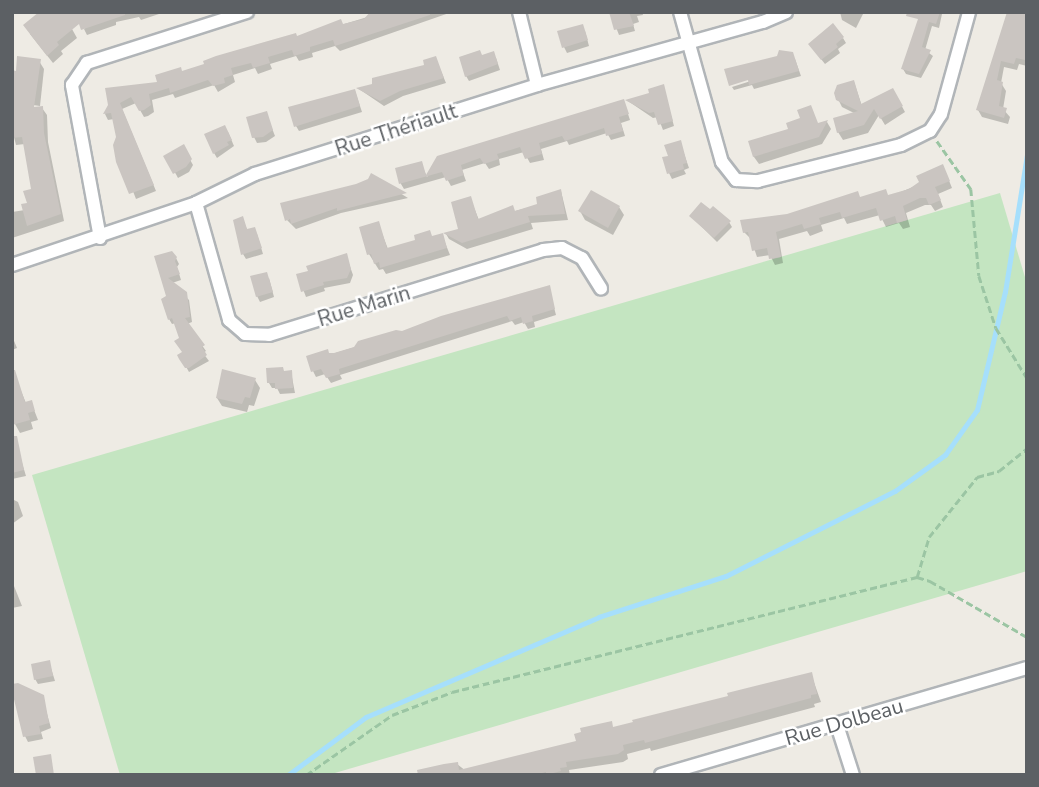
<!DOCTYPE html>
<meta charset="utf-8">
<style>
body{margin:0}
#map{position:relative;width:1039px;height:787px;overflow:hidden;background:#eeebe4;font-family:"Nunito Sans",sans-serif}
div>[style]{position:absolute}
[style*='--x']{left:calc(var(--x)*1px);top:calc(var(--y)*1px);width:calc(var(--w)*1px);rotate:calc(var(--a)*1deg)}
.green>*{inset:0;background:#c4e5c1}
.shadow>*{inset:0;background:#0003}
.stream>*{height:4.5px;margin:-2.25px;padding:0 2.25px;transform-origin:2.25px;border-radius:2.25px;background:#a6dffc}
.building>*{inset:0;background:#cac5c1}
.path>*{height:2.5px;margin-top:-1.25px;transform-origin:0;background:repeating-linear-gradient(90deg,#9bc5a3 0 7px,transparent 0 10.5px)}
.roads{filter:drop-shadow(2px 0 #b1b5b8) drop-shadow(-2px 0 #b1b5b8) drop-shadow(0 2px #b1b5b8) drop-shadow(0 -2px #b1b5b8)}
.minor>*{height:12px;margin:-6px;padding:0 6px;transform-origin:6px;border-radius:6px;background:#fff}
span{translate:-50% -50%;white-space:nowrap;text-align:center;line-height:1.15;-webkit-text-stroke:5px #fff;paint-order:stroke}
.street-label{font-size:21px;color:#5c6064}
.frame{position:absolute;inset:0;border:14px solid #5c6064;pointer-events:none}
</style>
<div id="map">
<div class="green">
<i style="clip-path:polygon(1000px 193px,1027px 284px,1027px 571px,328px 775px,120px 775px,32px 475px)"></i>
</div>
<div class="shadow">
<i style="clip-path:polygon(103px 12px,165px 12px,141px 20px,139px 17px,116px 22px,116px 25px,87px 35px,84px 29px)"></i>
<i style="clip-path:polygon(384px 12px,452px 12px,340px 51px,335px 46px,312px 53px,313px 57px,299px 61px,296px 56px,270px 64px,272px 69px,258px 74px,255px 68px,233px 75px,235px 82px,218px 92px,214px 85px,175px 98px,173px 94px,152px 100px,154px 112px,148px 116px,144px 117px,136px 103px,122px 109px,156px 191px,136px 199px,115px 145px,118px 137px,114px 119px,108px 120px,105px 114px,110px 105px,182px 73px)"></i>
<i style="clip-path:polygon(610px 12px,642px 12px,643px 15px,637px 16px,639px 22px,633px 24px,635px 31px,619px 35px)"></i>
<i style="clip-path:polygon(840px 12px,864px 12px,856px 28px,842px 20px)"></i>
<i style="clip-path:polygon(915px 12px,942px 14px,939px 28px,932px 26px,925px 50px,933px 56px,921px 78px,906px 74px,903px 69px,920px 18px)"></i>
<i style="clip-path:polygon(1008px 12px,1027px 14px,1027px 66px,1019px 64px,1017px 70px,1004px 67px,1001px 83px,1006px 91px,1003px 109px,1010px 117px,1008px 124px,982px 117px,978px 110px)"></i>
<i style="clip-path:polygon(72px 29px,77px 38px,61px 51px,63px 54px,53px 63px,30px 34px)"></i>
<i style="clip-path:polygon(585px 31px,589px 46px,567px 53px,564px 47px)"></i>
<i style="clip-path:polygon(843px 38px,846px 43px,838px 49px,840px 53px,825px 64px,813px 49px)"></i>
<i style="clip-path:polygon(496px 58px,500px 70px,469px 81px,466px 76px)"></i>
<i style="clip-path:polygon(795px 59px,801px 76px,754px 89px,752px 85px,734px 90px,732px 87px,757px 79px)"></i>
<i style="clip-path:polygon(39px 61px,44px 69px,40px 106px,12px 102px)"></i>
<i style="clip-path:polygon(438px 64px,446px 83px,403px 96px,384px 106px,359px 89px)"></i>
<i style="clip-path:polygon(854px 82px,862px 106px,893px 90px,905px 112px,885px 125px,879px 115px,868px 133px,843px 140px,838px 132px,856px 114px,842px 107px,838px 99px)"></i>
<i style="clip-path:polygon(663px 86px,674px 126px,663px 130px,658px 117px,653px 118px,628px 101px,651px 94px)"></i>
<i style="clip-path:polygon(355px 91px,362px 112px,299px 131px,296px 126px)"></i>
<i style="clip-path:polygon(624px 102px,630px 120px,621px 123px,625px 136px,611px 140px,607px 133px,569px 145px,567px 141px,541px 149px,544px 160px,530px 163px,524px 152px,499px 159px,500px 165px,489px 169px,485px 163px,462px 170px,466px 181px,451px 186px,446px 177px,404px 189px,401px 184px,397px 169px,421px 163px,427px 177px,438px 158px)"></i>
<i style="clip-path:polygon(42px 108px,47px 115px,48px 142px,64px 221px,12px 238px,12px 212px,25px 210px,33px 190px,25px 144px,16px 145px,12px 129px)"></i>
<i style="clip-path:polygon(266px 113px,275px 136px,266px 142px,257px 143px,254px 137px)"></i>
<i style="clip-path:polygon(827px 122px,831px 129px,822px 144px,759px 164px,754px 157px,750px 142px)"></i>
<i style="clip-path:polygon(228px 132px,234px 146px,217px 158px,214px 153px)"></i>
<i style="clip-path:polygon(680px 142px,689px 168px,684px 170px,686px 174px,672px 179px,669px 173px,670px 157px)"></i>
<i style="clip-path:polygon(183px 147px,193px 165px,189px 172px,178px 178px,166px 156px)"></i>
<i style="clip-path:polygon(946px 173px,952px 188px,938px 194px,943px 207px,935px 211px,931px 205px,925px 205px,906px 213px,910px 227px,903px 229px,899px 223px,886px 227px,880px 215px,847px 224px,844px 218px,821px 225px,823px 231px,810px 236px,807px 231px,779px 239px,783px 263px,775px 265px,770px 255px,757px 257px,751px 239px,744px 232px,787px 216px,860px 199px,889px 197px)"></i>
<i style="clip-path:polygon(372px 176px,408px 198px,341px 213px,296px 229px,287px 220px,370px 180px)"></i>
<i style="clip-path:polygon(561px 191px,568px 220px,531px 223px,533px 229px,467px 249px,449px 239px,446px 234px,460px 230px,470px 198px,479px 220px,539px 205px)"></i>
<i style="clip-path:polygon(619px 207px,624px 215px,613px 235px,585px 220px,580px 211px)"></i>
<i style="clip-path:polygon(691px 216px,729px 222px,732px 227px,717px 242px)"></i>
<i style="clip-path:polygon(242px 219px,248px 231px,257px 234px,263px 254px,246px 259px,243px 254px)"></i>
<i style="clip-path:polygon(378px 223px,388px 249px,442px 235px,450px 255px,386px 274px,383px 269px,379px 270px,369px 254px)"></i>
<i style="clip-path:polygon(346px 255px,353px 275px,350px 283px,324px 288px,325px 291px,306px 297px,298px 276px)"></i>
<i style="clip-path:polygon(156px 258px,176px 258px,179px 264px,177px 267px,181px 280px,172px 283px,189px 300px,192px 322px,187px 324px,206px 351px,203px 353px,209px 361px,189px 372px,180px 356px,184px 353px,181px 339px,176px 323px,172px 324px,169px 319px,168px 296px)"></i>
<i style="clip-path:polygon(269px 278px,274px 297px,260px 302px,257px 296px)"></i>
<i style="clip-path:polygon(549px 288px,556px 315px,534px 322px,535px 327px,528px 329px,524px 322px,515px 325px,512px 321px,340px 375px,342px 379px,331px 383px,325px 374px,316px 377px,313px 371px,329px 355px)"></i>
<i style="clip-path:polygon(12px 336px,17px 348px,12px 350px)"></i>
<i style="clip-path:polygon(291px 372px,295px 393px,280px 394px,277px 388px,272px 388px,269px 383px,285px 373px)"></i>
<i style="clip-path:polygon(16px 379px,26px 403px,31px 402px,38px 420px,31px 422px,33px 429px,20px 433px,15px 424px)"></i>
<i style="clip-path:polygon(255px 380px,260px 388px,254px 406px,249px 405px,247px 412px,222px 406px,217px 398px)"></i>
<i style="clip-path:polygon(19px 453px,26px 476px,12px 479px,12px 454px)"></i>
<i style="clip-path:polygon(12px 499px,18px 502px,23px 516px,12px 524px)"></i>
<i style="clip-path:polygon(12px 581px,22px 606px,12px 608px)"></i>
<i style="clip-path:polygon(49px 662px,55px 681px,38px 684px,35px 679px)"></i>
<i style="clip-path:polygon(811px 674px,821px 702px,814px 704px,815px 707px,651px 751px,650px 748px,627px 754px,628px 759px,623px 762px,569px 770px,570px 775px,425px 775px,457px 764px,466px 771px,578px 743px,614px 728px)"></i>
<i style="clip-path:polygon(42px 696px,51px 728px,41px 732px,43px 739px,28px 742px,25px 736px)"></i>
</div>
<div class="stream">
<i style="--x:288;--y:775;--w:97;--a:-36.6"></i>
<i style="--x:366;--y:717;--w:254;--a:-23.2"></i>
<i style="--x:599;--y:617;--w:133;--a:-17.9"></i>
<i style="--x:726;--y:576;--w:189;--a:-26.7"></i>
<i style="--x:895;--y:491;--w:62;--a:-35.8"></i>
<i style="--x:945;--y:455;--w:55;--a:-54.6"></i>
<i style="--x:977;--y:410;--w:121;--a:-76.7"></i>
<i style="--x:1005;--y:292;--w:140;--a:-80.9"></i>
</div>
<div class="building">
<i style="clip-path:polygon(39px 12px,125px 12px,125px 15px,81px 30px,79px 24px,57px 42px,59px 45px,47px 56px,23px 25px)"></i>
<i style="clip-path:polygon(370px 12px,430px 12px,430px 15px,335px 46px,333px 40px,310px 47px,310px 51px,294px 56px,292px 50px,268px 57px,270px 63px,253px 68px,251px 63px,231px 68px,233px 75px,224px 78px,225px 83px,213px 86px,208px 80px,170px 93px,169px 88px,149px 94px,151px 105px,144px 110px,139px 111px,131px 97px,120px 103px,154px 185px,129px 194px,116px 162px,113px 145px,116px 137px,111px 113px,103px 114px,108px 105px,105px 88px,157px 82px,155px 75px,181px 67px,182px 71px,204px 64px,203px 61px,216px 56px,296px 33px,297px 36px,341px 19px,343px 24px,364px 19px)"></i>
<i style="clip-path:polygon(609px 12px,629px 12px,634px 26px,614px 30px)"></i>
<i style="clip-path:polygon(907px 12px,940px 12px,936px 24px,929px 22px,922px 47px,931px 50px,919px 74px,901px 69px,918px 19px,906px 16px)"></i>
<i style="clip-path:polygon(1007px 12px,1027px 12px,1027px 52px,1025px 60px,1016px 58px,1014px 64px,1001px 61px,997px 80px,1003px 82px,999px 106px,1007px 108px,1004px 118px,976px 110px)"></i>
<i style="clip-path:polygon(833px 23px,844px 37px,836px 44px,838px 47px,821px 60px,808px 44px)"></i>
<i style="clip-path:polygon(583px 24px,588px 40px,562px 48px,557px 31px)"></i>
<i style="clip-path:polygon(480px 50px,482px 55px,494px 51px,498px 64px,465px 77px,459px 57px)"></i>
<i style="clip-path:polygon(779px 50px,793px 52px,799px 71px,749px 85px,748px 80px,729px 86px,724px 69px,777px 56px)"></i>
<i style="clip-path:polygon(17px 56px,41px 59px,34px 107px,43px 106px,44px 133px,61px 214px,27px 226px,21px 204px,27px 203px,23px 191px,31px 189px,22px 137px,12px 138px,12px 70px,16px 71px)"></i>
<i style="clip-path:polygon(436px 56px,444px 78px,400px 91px,380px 101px,356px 88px,372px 84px,372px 78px,424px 65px,423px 60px)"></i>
<i style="clip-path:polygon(854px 80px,861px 104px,893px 88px,903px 106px,880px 119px,874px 109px,864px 125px,837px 133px,833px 118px,858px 111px,836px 100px,834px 93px,837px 85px)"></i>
<i style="clip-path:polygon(664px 84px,673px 121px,658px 125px,654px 112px,649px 113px,625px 100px,649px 93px,648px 89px)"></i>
<i style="clip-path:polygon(355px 89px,360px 106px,294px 127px,288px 107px)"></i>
<i style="clip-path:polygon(624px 99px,629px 114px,619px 117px,623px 131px,606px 136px,604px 128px,565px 141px,562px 136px,539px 143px,542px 154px,525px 159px,520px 147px,497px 154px,499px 159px,484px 164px,480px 158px,461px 165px,464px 175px,446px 181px,442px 172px,399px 184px,395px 168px,422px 161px,426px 175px,437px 156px)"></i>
<i style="clip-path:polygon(811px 105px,818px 123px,828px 120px,819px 137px,753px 157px,748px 141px,788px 129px,786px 123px,800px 118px,797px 110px)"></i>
<i style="clip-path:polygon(267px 111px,273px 130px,263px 137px,252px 138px,246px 117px)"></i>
<i style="clip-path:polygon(225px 125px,232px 140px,227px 142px,229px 145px,213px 154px,204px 134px)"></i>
<i style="clip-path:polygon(681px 140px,687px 163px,683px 164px,684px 169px,667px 174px,662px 157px,668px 156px,664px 145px)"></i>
<i style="clip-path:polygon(184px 144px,192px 159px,186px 167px,173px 174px,163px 156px)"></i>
<i style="clip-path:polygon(943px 164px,950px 181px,935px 187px,941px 200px,929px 205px,926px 198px,920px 198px,903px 206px,907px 220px,897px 223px,895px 216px,880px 221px,876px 208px,842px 218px,840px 212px,819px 218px,821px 224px,804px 229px,802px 224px,776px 232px,781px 257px,769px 259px,767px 248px,752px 251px,748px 232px,743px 233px,740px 220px,787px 214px,858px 191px,860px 197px,886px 189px,888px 195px,909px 189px,919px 182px,916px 176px)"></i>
<i style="clip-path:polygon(371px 173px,407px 193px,337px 211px,337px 208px,291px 224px,290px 219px,285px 221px,280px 203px,356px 184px,368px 179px)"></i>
<i style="clip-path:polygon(561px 189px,565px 214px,528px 216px,530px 222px,462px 243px,443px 233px,458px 229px,451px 202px,471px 196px,478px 219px,513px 205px,515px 211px,537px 204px,536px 197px)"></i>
<i style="clip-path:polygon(591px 190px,620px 206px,608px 228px,578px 211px)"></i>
<i style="clip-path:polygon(701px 202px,710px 209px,713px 206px,731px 221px,714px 238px,689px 216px)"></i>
<i style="clip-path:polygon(243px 216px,247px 229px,255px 227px,262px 248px,241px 255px,233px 220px)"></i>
<i style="clip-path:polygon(379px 221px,387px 248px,415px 240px,414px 235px,430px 230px,432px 236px,443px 233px,447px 248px,380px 268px,379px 262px,374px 264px,371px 254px,367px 255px,359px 227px)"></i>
<i style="clip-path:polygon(172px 251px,177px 257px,175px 261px,180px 274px,168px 278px,187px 292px,190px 317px,185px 318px,205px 345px,202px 347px,207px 355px,189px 368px,185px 368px,179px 359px,177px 355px,182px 352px,174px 341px,179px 338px,172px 318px,168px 320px,161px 299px,166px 296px,154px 256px)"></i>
<i style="clip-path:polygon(347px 253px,351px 269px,347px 278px,323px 282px,324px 285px,301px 292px,296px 274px,308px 271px,306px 266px)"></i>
<i style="clip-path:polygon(267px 272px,273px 292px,256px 297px,250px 276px)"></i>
<i style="clip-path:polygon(550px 285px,555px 309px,532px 316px,533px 321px,523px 324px,521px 317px,510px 321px,507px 316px,339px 369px,340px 374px,326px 378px,321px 369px,311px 372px,306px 356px,328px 349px,329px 353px,334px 353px,354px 347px,358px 341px,396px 330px,402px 331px,441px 316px)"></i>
<i style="clip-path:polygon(283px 367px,284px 371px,292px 370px,293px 388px,275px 389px,275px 383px,267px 383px,266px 368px)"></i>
<i style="clip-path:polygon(222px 369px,256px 378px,250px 398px,245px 397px,242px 404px,216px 398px)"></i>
<i style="clip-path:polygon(12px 370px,15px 370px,25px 402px,32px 400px,35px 411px,28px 413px,30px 420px,12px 425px)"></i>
<i style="clip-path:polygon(12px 436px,17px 436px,24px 470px,12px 473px)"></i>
<i style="clip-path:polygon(50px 660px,53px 676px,34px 680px,31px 664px)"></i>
<i style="clip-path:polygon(812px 672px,817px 694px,811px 695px,811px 698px,645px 743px,644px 740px,623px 745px,624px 750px,618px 754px,566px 762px,567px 767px,560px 768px,561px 771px,546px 775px,546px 772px,534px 775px,418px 775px,417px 770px,444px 764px,458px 762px,459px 770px,576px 741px,574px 734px,581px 732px,580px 728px,612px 721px,613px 727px,633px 722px,632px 720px,728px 696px,727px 693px)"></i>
<i style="clip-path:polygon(18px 683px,44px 695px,49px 723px,39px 726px,41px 734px,23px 737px,12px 691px,12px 684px)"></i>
<i style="clip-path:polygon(51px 754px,54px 775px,36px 775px,33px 757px)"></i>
</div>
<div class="path">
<i style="--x:937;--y:141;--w:59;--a:54.7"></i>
<i style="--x:971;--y:189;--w:87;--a:84.7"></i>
<i style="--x:979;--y:276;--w:55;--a:71.9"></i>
<i style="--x:996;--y:328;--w:59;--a:58.2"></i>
<i style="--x:917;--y:577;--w:14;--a:17"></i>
<i style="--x:930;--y:581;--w:112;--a:30"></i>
<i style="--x:306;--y:775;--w:105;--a:-34.9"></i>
<i style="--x:392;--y:715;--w:64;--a:-21"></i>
<i style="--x:452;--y:692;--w:479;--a:-13.9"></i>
<i style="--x:917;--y:577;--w:42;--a:-73.3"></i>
<i style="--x:929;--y:537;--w:77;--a:-51.3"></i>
<i style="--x:977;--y:477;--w:23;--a:-15"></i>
<i style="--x:999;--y:471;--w:36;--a:-39"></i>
</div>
<div class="roads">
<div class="minor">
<i style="--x:519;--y:12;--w:75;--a:76.1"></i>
<i style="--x:680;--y:12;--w:156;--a:74.4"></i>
<i style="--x:722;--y:162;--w:23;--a:52"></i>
<i style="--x:736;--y:180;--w:22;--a:3"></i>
<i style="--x:758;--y:181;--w:147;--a:-14.1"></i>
<i style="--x:901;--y:145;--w:32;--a:-26"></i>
<i style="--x:930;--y:131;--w:20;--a:-57"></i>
<i style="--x:941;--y:114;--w:106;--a:-74.6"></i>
<i style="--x:196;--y:203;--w:122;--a:74.2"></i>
<i style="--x:229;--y:320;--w:21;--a:41"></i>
<i style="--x:245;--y:334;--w:24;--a:2"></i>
<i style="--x:269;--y:335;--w:287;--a:-17.2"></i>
<i style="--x:543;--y:250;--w:19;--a:-6"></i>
<i style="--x:562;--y:248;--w:22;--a:27"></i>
<i style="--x:582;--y:258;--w:36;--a:58"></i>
<i style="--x:100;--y:238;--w:156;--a:-100.4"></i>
<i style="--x:72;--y:85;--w:27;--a:-56"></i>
<i style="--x:87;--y:63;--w:168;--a:-17.7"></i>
<i style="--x:12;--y:265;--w:194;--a:-18.6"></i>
<i style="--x:196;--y:203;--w:66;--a:-26.2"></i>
<i style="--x:255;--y:174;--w:296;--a:-17.5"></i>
<i style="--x:537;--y:85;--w:235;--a:-15.6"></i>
<i style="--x:763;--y:22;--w:25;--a:-23"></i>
<i style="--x:837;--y:725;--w:52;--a:72.3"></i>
<i style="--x:661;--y:775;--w:381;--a:-16.3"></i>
</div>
</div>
<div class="street-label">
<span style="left:396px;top:130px;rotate:-18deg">Rue Thériault</span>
<span style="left:364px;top:306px;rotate:-17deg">Rue Marin</span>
<span style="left:844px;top:722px;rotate:-16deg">Rue Dolbeau</span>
</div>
<div class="frame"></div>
</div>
